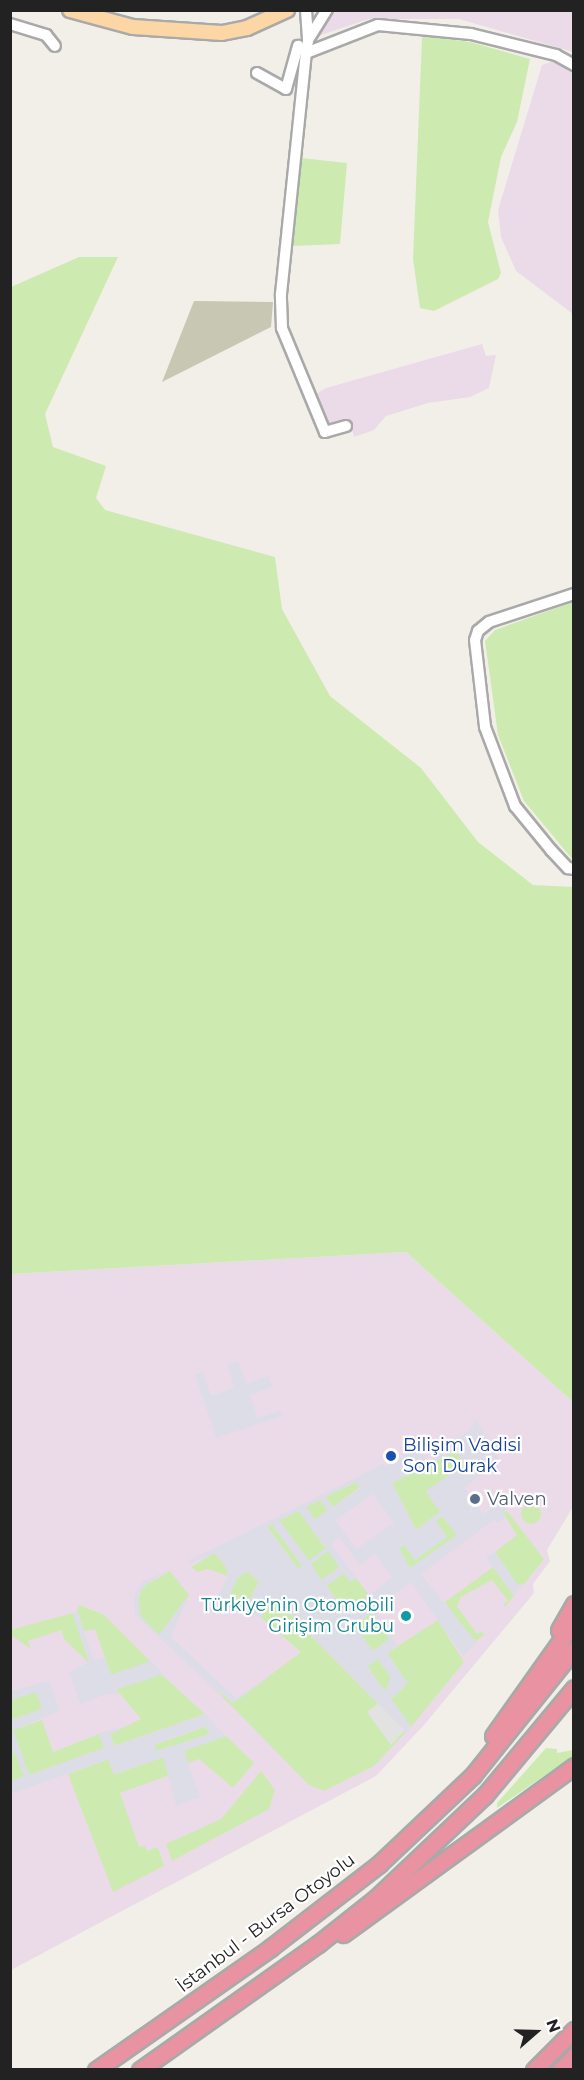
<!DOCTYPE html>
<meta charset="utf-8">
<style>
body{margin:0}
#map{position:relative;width:584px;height:2080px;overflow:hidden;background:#f2efe9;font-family:Montserrat,sans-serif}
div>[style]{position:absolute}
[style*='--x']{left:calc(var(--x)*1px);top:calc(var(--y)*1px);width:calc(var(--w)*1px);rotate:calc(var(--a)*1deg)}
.industrial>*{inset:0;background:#ebdbe8}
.construction>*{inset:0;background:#c7c7b4}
.grass>*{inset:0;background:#cdebb0}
.round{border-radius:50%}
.parking>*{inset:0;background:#e2e2e2}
.plaza>*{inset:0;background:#dddde8}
.roads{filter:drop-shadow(2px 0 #a9a9a9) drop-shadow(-2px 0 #a9a9a9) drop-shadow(0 2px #a9a9a9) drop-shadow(0 -2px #a9a9a9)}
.minor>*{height:10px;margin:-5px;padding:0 5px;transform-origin:5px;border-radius:5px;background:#fff}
.major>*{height:14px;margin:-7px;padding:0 7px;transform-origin:7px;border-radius:7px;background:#fcd6a4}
.highway>*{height:15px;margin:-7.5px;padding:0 7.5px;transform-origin:7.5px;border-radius:7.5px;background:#e892a2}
.dots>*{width:16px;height:16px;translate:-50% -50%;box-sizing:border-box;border:3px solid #fff;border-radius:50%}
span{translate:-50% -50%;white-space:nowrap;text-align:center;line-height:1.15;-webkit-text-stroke:4.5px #fff;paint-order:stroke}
.transit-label{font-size:18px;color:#164399}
.left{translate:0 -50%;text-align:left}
.service-label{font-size:18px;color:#4e5e75}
.culture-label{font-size:18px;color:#0d838f}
.right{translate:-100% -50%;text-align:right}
.street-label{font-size:18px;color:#222}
.frame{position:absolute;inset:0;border:12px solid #222;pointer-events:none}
.north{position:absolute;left:506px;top:2002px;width:60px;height:60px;-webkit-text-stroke:4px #fff;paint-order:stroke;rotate:70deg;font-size:16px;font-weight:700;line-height:24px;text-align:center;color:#222}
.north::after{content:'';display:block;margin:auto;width:21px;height:27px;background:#222;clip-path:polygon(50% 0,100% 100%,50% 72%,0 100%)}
</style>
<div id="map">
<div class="industrial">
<i style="clip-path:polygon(334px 11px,573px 11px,573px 52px,459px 19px,369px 19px,318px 36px)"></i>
<i style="clip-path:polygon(556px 60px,573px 71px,573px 314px,516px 271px,501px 237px,498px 210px,542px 65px)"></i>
<i style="clip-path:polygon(482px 344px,486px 356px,496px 355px,489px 388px,470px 397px,428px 403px,386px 416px,374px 430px,354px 437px,350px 420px,329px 426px,316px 394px,326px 388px)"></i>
<i style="clip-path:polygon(406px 1252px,573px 1402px,573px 1507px,547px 1550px,550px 1561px,533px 1584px,534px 1593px,424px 1725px,376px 1776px,11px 1970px,11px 1274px)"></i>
</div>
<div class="construction">
<i style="clip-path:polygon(194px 301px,273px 302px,271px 327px,162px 382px)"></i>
</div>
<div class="grass">
<i style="clip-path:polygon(425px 36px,470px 42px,530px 59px,517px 122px,501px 157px,488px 222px,501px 273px,498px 279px,434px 311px,420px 308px,413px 259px,422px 38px)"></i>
<i style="clip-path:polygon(301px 158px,347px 163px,340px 244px,293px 246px)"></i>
<i style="clip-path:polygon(79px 257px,118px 257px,45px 414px,53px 447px,106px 466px,96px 498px,105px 510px,275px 557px,282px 609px,330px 696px,421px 768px,478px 842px,533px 885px,573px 887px,573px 1402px,406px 1252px,11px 1274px,11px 287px)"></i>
<i style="clip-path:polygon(573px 602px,574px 603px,573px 860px,524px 801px,498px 735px,485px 641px,495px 630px)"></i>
<i style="clip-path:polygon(456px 1451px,465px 1464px,426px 1491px,440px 1512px,416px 1530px,392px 1483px)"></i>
<i style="clip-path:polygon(356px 1482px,360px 1487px,333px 1507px,325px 1497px)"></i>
<i style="clip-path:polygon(320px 1500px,328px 1510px,315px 1520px,306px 1507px)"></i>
<i class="round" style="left:521px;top:1504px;width:20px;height:20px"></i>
<i style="clip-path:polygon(299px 1511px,326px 1549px,309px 1561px,279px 1520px)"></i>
<i style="clip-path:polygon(507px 1511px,544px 1559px,524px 1584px,517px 1584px,495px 1552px,517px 1535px,503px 1513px)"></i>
<i style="clip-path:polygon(443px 1516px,457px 1535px,410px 1569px,399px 1548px,404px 1544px,415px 1560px,446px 1537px,435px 1521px)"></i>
<i style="clip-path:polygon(272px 1524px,302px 1566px,298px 1569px,267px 1526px)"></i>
<i style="clip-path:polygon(328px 1551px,340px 1567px,322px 1580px,310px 1564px)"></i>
<i style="clip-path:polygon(214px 1553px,227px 1567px,228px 1576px,208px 1569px,198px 1572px,191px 1567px)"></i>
<i style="clip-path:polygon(493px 1567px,514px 1596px,505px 1607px,503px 1604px,508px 1601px,492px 1580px,461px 1597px,457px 1606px,477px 1634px,482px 1631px,484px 1635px,474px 1642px,445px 1602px)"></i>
<i style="clip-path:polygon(170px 1571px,189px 1595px,159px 1635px,141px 1617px,137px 1602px,142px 1587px)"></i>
<i style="clip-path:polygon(248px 1571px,259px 1582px,244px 1610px,235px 1606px,245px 1583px,234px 1605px,227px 1602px,237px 1578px)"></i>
<i style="clip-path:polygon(344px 1573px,350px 1581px,356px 1578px,369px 1595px,346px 1613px,326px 1586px)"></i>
<i style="clip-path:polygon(276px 1600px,406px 1732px,374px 1766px,324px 1791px,309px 1785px,210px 1684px,233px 1703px,301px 1652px,261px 1618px,267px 1604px)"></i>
<i style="clip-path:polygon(80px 1605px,104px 1615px,151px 1662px,111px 1675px,95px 1629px,84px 1631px,77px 1610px)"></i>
<i style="clip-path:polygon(73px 1613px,89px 1663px,65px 1640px,61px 1630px,28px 1641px,31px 1649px,11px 1635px,10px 1630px)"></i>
<i style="clip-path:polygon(371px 1613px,390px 1639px,372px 1651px,354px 1625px)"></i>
<i style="clip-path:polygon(438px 1620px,464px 1662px,411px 1727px,391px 1699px,407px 1683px,387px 1653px)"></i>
<i style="clip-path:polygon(378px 1659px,391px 1677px,385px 1692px,367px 1666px)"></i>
<i style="clip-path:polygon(161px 1674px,205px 1714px,114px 1746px,110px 1734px,141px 1719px,116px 1689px)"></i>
<i style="clip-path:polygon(36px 1691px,42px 1709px,11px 1720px,10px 1700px)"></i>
<i style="clip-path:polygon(42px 1720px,53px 1752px,99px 1734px,104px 1748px,29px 1775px,13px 1730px)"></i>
<i style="clip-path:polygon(207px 1726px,209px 1734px,156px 1752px,154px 1745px)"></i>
<i style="clip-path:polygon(226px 1736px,254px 1763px,233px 1788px,199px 1759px,188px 1763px,184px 1750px)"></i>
<i style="clip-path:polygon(546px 1748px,557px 1749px,557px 1753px,573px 1750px,573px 1756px,497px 1808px,497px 1803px)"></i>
<i style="clip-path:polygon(15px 1752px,24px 1776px,11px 1781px,10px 1753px)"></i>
<i style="clip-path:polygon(164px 1757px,170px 1775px,120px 1793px,139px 1847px,145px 1846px,147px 1851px,158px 1847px,164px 1866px,113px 1892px,68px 1774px,109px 1759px,115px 1774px)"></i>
<i style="clip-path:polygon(261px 1771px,275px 1790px,269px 1809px,172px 1861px,166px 1844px,221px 1819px)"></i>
</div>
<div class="parking">
<i style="clip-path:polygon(384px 1699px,406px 1729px,391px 1745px,367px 1712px)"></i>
</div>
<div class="plaza">
<i style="clip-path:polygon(238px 1361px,246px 1384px,269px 1376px,273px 1387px,250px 1395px,257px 1418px,281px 1411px,282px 1416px,216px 1438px,195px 1375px,203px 1372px,211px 1396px,234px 1388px,227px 1364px)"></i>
<i style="clip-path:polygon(evenodd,477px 1420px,500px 1461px,464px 1488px,483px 1514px,512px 1493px,515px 1498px,503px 1513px,505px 1518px,498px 1523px,494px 1520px,421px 1574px,477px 1643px,463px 1656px,411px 1582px,373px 1610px,397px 1644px,387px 1654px,408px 1683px,391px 1699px,411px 1727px,406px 1732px,276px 1600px,267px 1604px,261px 1618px,244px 1610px,259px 1582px,248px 1571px,237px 1578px,227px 1602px,217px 1598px,229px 1573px,222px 1561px,214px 1553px,190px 1564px,190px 1560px,383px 1464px,387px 1466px,415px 1448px,431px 1463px,392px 1483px,416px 1530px,440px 1512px,426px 1491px,465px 1464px,456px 1451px,437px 1461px,433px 1450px,467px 1433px,477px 1420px,356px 1482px,360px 1488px,333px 1507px,325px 1497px,356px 1482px,477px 1420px,373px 1494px,394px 1523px,356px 1549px,336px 1520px,373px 1494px,477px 1420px,320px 1500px,328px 1510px,315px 1520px,306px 1507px,320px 1500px,477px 1420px,299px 1511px,326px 1548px,309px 1561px,279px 1520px,299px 1511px,477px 1420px,442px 1516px,457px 1535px,410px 1568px,399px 1548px,404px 1545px,414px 1560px,447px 1537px,436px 1521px,442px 1516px,477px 1420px,272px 1524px,302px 1566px,298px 1569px,267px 1527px,272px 1524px,477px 1420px,339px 1537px,360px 1565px,375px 1554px,392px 1578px,346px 1612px,326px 1586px,344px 1573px,350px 1582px,356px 1578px,331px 1544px,339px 1537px,477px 1420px,328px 1551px,339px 1567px,322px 1580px,311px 1564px,328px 1551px,477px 1420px,371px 1613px,389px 1639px,373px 1651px,355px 1625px,371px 1613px,477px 1420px,378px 1659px,391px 1677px,385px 1691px,367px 1667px,378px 1659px)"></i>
<i style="clip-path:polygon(495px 1552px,517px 1584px,524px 1584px,514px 1596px,486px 1557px)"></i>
<i style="clip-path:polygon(169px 1570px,148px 1583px,138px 1594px,141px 1617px,159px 1635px,189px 1595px,171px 1637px,236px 1698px,270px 1676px,233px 1703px,210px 1683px,236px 1711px,135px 1614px,134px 1596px,142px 1582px)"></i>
<i style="clip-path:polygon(77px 1611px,94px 1660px,105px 1657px,111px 1675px,151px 1661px,164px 1674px,117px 1689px,118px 1695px,107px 1694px,80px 1704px,69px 1672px,89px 1662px,73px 1613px)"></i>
<i style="clip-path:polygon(evenodd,49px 1681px,60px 1711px,13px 1730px,29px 1775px,104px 1748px,99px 1734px,118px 1727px,119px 1730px,110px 1734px,115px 1746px,205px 1714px,226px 1736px,184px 1751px,200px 1797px,176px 1806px,163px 1757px,114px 1774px,108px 1759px,11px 1794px,11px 1781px,24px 1776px,15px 1752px,11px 1753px,11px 1720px,42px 1709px,36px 1692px,11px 1700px,11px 1691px,49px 1681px,206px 1726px,209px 1734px,156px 1751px,154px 1744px,206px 1726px)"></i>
</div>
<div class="roads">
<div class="minor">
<i style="--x:306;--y:10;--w:30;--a:86"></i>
<i style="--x:10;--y:24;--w:38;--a:17"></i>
<i style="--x:46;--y:35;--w:14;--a:51"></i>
<i style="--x:306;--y:53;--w:13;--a:-81"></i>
<i style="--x:308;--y:40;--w:36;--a:-58"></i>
<i style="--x:257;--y:73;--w:33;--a:29"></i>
<i style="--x:286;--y:89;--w:45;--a:-74.4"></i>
<i style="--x:346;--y:426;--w:22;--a:164"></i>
<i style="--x:325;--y:432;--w:113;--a:-112.5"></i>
<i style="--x:282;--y:328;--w:34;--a:-92"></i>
<i style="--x:281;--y:294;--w:242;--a:-84.1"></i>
<i style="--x:306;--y:53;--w:77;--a:-21.3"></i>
<i style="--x:378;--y:25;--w:93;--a:5.5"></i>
<i style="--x:471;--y:34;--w:88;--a:13.9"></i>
<i style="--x:556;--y:55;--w:21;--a:29"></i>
<i style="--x:574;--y:594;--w:89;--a:161.8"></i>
<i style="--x:489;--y:622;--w:14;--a:141"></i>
<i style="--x:478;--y:631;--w:9;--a:108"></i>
<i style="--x:475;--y:640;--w:88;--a:83.4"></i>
<i style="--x:485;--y:727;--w:85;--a:69.2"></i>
<i style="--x:515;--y:806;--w:57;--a:50.7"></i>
<i style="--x:551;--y:850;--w:25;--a:47"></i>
<i style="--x:568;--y:868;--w:6;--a:9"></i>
</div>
<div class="major">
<i style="--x:70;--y:10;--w:65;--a:15.1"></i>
<i style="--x:133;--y:27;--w:89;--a:3.9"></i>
<i style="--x:222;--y:33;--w:25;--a:-11"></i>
<i style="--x:247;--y:28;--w:44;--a:-24.2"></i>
</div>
<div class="highway">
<i style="--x:559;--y:1630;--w:30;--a:-60"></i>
<i style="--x:493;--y:1736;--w:140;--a:-54.6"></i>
<i style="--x:343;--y:1934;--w:286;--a:-36"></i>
<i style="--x:96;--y:2070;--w:213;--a:-35"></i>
<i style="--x:270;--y:1948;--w:138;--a:-37.6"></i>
<i style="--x:379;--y:1864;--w:129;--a:-43.4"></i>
<i style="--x:473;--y:1775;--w:161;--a:-51.3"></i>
<i style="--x:140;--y:2070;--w:218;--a:-35.3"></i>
<i style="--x:318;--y:1944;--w:74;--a:-38.4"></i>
<i style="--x:376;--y:1898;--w:150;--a:-43.4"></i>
<i style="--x:485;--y:1795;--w:139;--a:-50.2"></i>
<i style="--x:534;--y:2070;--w:57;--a:-45"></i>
<i style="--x:560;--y:2070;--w:20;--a:-45"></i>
</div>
</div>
<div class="dots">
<i style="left:391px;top:1456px;background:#1a4fb4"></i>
<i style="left:475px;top:1499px;background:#5c6f8a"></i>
<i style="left:406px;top:1616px;background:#0f9aa8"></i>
</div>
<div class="transit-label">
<span class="left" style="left:403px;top:1456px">Bilişim Vadisi<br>Son Durak</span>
</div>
<div class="service-label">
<span class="left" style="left:487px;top:1499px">Valven</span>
</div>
<div class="culture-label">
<span class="right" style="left:394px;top:1616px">Türkiye'nin Otomobili<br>Girişim Grubu</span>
</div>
<div class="street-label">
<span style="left:266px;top:1923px;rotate:-37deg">İstanbul - Bursa Otoyolu</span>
</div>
<div class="frame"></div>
<div class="north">N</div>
</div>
